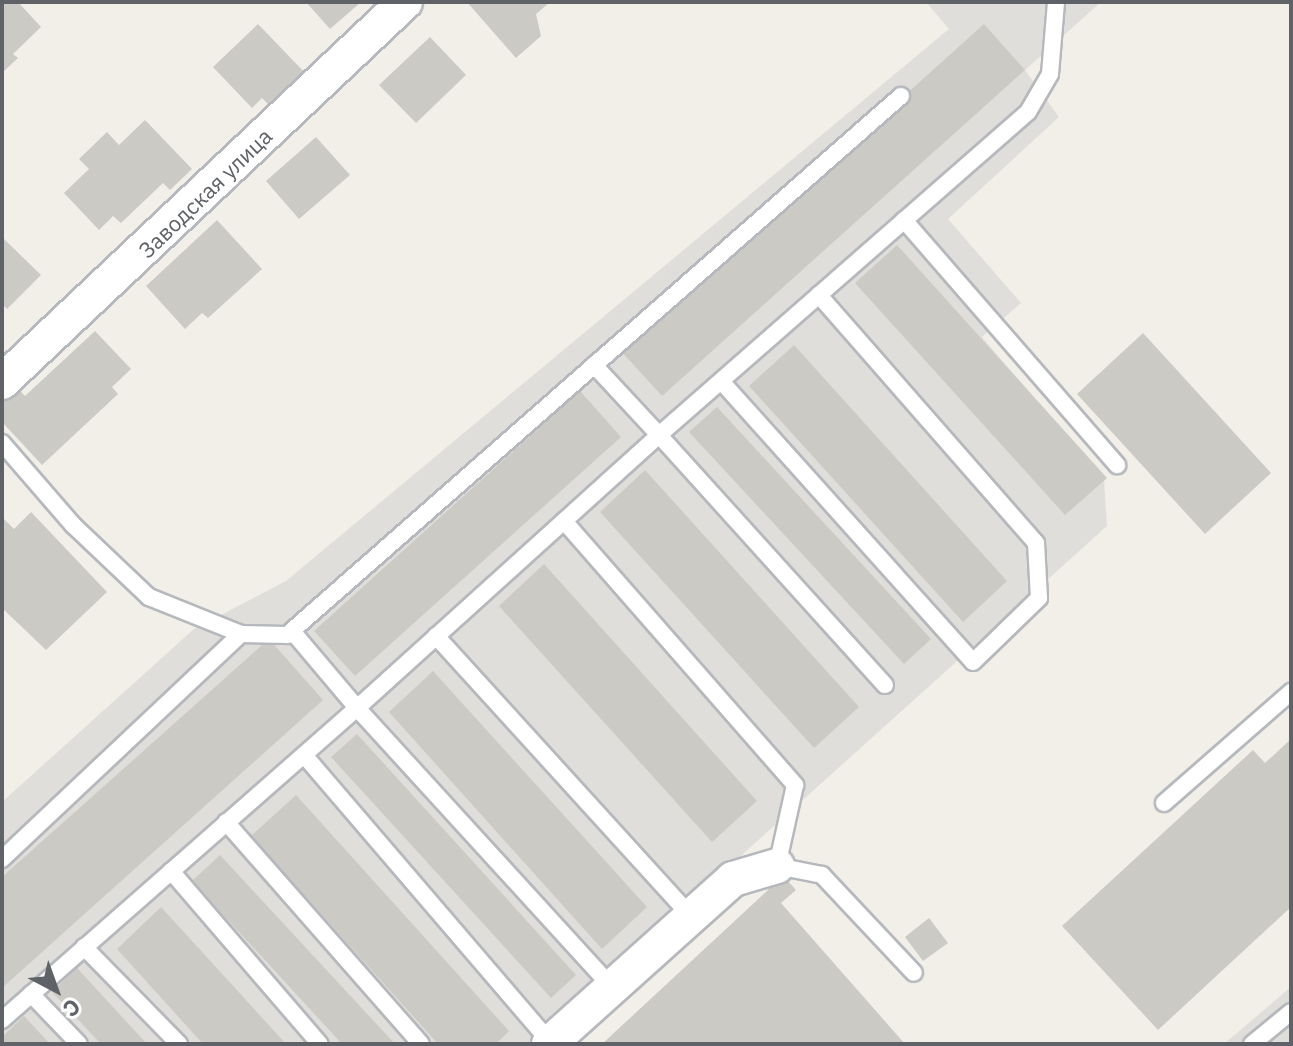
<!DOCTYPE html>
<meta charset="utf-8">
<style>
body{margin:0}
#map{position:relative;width:1293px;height:1046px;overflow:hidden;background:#f1efe8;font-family:"IBM Plex Sans",sans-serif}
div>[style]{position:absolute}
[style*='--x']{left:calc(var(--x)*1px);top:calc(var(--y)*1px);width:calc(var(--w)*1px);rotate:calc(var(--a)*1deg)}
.industrial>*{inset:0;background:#e0deda}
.building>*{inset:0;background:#cccac5}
.roads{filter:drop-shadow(2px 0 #b5b8bc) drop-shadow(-2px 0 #b5b8bc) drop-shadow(0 2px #b5b8bc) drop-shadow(0 -2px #b5b8bc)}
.service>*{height:16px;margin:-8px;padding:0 8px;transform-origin:8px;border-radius:8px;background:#fff}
.minor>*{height:34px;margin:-17px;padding:0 17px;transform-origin:17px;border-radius:17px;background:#fff}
span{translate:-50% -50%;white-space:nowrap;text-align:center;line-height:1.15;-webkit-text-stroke:6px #fff;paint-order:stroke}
.street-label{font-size:22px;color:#5f6368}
.frame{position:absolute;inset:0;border:4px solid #5f6368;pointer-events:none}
.north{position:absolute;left:16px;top:950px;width:80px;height:80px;-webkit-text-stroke:6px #fff;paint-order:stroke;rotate:139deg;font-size:22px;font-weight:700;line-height:32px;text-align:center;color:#5f6368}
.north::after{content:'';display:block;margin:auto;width:28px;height:36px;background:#5f6368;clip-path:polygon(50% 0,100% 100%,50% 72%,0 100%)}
</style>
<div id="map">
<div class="industrial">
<i style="clip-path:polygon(926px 2px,1101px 2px,1025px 70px,1059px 117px,948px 219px,1021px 303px,982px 337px,1104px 480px,1107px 526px,543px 1034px,550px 1044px,2px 1044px,2px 802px,194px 629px,286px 581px,949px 29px)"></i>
<i style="clip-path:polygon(1291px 987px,1291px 1044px,1224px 1044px)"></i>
</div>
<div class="building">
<i style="clip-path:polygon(2px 2px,18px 2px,41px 27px,13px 54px,18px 58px,2px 73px)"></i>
<i style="clip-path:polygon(306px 2px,361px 2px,330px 29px)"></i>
<i style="clip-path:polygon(467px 2px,550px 2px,536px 14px,541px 36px,516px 58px)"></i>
<i style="clip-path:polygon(258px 24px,308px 76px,273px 109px,262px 98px,252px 108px,213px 67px)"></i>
<i style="clip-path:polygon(984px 24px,1025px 70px,662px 396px,621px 351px)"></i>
<i style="clip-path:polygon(430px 37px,466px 75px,416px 123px,379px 85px)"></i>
<i style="clip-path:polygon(145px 120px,192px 169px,170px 190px,163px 183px,121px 223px,113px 216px,99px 230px,64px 193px,89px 169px,79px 159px,107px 132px,119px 145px)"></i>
<i style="clip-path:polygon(316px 137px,350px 175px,299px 219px,266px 181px)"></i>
<i style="clip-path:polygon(217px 220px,262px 269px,208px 318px,202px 313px,185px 329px,146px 286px)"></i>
<i style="clip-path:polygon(3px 238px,41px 275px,7px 309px,2px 304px)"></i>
<i style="clip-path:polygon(897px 245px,1107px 478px,1065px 515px,855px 283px)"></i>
<i style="clip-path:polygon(95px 331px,131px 369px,112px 387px,118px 394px,42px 465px,2px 422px,2px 392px,12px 382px,25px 396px)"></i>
<i style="clip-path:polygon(1143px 333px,1271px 473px,1205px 534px,1077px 394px)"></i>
<i style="clip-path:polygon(794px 345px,1007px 581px,963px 622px,749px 386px)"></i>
<i style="clip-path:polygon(580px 391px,621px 437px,355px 676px,314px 631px)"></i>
<i style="clip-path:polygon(717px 407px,931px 639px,904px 664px,689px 432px)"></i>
<i style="clip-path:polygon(645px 470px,859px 707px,814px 748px,600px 512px)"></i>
<i style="clip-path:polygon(31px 512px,107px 592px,46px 650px,2px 608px,2px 517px,14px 529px)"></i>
<i style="clip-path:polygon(544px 564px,757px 801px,712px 842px,499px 606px)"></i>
<i style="clip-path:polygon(269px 639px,323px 700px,2px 988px,2px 877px)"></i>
<i style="clip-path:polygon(433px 671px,647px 907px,602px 949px,389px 712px)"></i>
<i style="clip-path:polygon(357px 734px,576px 975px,551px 998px,331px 757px)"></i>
<i style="clip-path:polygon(1291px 739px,1291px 907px,1158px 1030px,1062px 926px,1253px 750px,1265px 763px)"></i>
<i style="clip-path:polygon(296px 795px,509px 1031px,496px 1044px,438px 1044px,251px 836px)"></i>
<i style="clip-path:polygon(220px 855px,395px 1044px,342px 1044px,192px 881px)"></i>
<i style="clip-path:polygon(778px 870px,796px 890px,781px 903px,905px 1044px,602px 1044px,768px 890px)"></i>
<i style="clip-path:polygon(161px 907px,286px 1044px,203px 1044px,117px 949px)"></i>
<i style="clip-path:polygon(929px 918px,948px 943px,923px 961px,905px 937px)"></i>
<i style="clip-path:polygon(77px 968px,147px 1044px,101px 1044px,52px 992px)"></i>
<i style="clip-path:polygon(24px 1016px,50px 1044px,2px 1044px,2px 1037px)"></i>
</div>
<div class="roads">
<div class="service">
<i style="--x:904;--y:220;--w:325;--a:49"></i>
<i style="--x:594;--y:365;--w:96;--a:47.1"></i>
<i style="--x:659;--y:435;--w:490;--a:-41.2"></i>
<i style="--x:1028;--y:112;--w:44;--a:-59.9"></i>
<i style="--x:1050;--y:74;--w:72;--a:-85.2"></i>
<i style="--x:721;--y:381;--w:377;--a:48.1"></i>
<i style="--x:973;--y:662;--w:92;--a:-44.1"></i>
<i style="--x:1039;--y:598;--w:55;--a:-93.1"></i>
<i style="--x:1036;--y:543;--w:330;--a:-131.2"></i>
<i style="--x:2;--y:443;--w:108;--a:49.1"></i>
<i style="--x:73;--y:525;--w:105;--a:43.5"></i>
<i style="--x:149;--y:597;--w:99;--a:21.9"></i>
<i style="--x:241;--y:634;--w:46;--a:1.2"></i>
<i style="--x:287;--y:635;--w:817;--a:-41.28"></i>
<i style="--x:564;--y:521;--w:351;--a:48.8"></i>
<i style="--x:795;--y:785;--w:83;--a:102.5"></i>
<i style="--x:777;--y:866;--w:46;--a:11.3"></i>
<i style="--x:822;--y:875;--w:134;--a:46.8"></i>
<i style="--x:292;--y:631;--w:101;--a:49.8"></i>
<i style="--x:357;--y:708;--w:407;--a:-42.1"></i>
<i style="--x:659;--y:435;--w:337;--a:47.9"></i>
<i style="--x:436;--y:636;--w:379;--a:47.7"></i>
<i style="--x:304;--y:755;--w:381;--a:49.4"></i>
<i style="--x:1164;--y:803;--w:169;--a:-41.2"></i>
<i style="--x:226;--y:822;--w:295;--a:48.7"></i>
<i style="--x:2;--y:859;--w:328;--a:-43.3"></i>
<i style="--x:171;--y:871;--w:228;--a:49.3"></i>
<i style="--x:84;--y:947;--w:136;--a:45.6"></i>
<i style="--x:31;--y:994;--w:69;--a:46.2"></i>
<i style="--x:2;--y:1020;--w:473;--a:-41.3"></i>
<i style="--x:357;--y:708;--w:378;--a:47.6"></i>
<i style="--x:1252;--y:1044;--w:50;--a:-39.4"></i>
</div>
<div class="minor">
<i style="--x:2;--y:382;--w:554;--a:-43.32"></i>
<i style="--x:549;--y:1044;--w:247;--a:-41.9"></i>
<i style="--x:733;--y:879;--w:46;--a:-16.5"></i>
</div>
</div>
<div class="street-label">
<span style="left:205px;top:193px;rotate:-44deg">Заводская улица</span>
</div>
<div class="frame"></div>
<div class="north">С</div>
</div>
